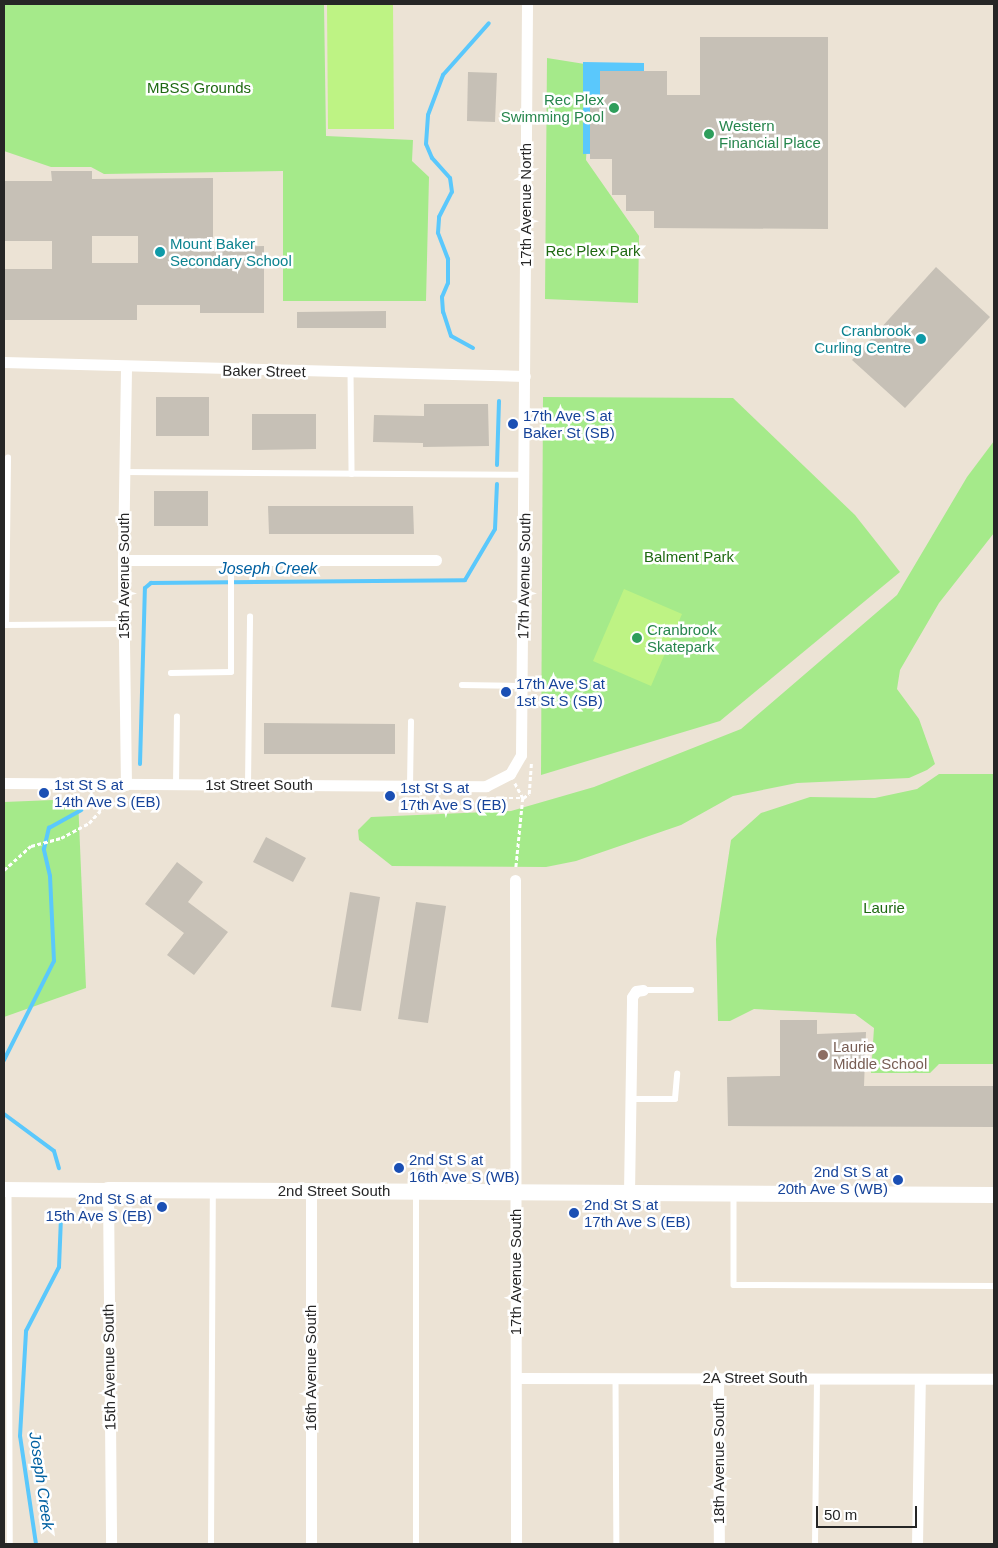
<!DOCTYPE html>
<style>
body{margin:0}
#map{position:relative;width:998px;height:1548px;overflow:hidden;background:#ece3d5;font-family:Helvetica,sans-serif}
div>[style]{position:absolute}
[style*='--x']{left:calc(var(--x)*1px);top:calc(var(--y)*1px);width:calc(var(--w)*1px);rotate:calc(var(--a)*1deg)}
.green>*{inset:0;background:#a5ea8a}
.pitch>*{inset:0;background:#bef384}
.water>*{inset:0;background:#5ac8fc}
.stream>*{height:4px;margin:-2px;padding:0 2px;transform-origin:2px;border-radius:2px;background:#5ac8fc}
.building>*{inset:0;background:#c6c0b6}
.path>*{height:2.5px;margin-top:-1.25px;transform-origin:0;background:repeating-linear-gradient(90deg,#fff 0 4px,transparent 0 6.5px)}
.service>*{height:5.5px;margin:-2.75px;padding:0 2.75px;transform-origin:2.75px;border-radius:2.75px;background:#fff}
.minor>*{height:11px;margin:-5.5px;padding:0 5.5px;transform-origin:5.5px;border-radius:5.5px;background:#fff}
.tertiary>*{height:15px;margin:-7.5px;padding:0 7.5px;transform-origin:7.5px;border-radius:7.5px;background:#fff}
.secondary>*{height:16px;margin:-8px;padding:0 8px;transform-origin:8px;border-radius:8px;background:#fff}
.dots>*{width:14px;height:14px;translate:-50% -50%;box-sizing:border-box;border:2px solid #fff;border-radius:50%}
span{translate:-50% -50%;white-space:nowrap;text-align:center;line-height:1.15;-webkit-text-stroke:5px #fff;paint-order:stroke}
.park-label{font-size:15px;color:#1e6911}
.leisure-label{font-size:15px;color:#27864d}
.right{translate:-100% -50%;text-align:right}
.left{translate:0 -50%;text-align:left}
.street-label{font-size:15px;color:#262626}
.culture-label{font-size:15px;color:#0d838f}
.transit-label{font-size:15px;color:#164399}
.education-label{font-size:15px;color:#785e54}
.water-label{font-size:16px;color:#0060a1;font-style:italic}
.frame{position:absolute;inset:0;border:5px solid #262626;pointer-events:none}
.scale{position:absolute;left:816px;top:1506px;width:101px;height:22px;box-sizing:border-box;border:2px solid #262626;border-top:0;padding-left:6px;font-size:15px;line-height:18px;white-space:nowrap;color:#262626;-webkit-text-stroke:4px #fff;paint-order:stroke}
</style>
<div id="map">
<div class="green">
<i style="clip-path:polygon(4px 4px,324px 4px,326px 136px,413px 140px,412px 161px,429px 177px,426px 301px,283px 301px,283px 171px,104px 174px,91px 167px,51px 167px,4px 151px)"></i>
<i style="clip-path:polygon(547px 58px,591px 65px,586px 160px,639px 236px,638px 303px,545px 299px)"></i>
<i style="clip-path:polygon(543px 397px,733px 398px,855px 515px,900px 572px,720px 721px,541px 775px)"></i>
<i style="clip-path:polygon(994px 441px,994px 533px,939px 603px,900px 670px,897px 689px,919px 719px,935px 764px,927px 770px,909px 778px,797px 783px,733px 796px,681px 825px,576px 861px,546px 867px,392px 866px,359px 840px,358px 830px,371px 817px,511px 811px,594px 787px,741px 729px,897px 595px,967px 477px)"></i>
<i style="clip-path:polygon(939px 774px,994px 774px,994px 1064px,939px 1064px,930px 1073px,871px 1073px,874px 1028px,855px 1014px,754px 1009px,730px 1021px,718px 1021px,716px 939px,731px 840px,761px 813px,810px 797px,875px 798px,917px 789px)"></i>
<i style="clip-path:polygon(78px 799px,86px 988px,4px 1017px,4px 802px)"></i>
</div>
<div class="pitch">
<i style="clip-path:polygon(327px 4px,393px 4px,394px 129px,328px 129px)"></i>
<i style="clip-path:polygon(624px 589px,682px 614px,651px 686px,593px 661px)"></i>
</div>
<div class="water">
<i style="clip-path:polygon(583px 62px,644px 63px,644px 153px,583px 154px)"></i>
</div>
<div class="stream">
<i style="--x:473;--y:348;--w:25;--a:-151"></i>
<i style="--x:451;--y:336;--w:25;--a:-108"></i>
<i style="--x:443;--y:312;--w:15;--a:-94"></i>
<i style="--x:442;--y:297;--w:15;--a:-67"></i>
<i style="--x:448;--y:283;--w:24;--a:-90"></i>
<i style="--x:448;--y:259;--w:28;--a:-111"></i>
<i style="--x:438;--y:233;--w:16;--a:-86"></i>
<i style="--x:439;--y:217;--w:28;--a:-63"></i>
<i style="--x:452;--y:192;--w:14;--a:-98"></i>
<i style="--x:450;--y:178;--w:27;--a:-132"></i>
<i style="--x:432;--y:158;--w:15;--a:-113"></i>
<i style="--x:426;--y:144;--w:29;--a:-86"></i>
<i style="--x:428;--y:115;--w:43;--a:-69.4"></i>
<i style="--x:443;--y:75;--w:69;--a:-48.5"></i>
<i style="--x:497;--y:465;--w:64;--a:-88.2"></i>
<i style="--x:140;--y:764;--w:176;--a:-88.4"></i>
<i style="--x:145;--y:588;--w:8;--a:-40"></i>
<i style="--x:151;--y:583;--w:314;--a:-0.5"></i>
<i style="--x:465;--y:580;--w:59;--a:-59.5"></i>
<i style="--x:495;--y:529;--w:45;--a:-87.5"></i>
<i style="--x:4;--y:1060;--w:111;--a:-63.2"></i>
<i style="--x:54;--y:961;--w:85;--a:-92.7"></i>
<i style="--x:50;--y:876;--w:28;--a:-103"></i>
<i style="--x:44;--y:849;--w:22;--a:-77"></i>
<i style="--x:49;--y:828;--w:37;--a:-29"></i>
<i style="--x:4;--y:1114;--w:62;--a:36.5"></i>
<i style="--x:54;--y:1151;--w:18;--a:74"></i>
<i style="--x:36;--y:1544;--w:109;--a:-98.4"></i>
<i style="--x:20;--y:1436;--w:105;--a:-86.7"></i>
<i style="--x:26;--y:1331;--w:72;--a:-62.7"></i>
<i style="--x:59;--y:1267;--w:49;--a:-87.7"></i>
</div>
<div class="building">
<i style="clip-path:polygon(700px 37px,828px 37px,828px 229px,654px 228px,654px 211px,626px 211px,626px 195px,612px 195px,612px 159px,590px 159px,590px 104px,600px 104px,600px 71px,667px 71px,667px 95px,700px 95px)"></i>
<i style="clip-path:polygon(468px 72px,497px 73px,495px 122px,467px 121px)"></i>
<i style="clip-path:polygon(evenodd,51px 171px,92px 171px,92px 179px,213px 178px,213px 247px,264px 246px,264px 313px,200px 313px,200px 305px,137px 305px,137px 320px,4px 320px,4px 269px,52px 269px,52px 241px,4px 241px,4px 181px,52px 181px,51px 171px,92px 236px,138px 236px,138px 263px,92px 263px,92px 236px)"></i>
<i style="clip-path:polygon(936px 267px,990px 317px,905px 408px,852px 360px)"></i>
<i style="clip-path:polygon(386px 311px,386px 328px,297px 328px,297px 312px)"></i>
<i style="clip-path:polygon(156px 397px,209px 397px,209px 436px,156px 436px)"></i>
<i style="clip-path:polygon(424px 404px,488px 404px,489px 446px,423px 447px,423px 443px,373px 442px,374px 415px,424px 416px)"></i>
<i style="clip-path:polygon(252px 414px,316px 414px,316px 449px,252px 450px)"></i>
<i style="clip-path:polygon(154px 491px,208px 491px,208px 526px,154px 526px)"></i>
<i style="clip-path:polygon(268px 506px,413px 506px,414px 534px,269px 534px)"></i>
<i style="clip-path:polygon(264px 723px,395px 724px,395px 754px,264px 754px)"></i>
<i style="clip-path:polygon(266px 837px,306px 858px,293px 882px,253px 862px)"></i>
<i style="clip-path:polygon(177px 862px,203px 882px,188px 902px,228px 932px,194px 975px,167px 955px,184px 933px,145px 904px)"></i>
<i style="clip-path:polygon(350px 892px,380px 897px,361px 1011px,331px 1007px)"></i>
<i style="clip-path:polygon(416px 902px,446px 906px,428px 1023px,398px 1019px)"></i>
<i style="clip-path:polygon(780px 1020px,817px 1020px,817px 1034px,866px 1032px,864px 1086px,994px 1086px,994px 1127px,728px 1126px,727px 1077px,780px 1076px)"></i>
</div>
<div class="path">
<i style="--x:515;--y:783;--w:17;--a:62"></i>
<i style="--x:523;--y:798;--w:70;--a:95.7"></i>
<i style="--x:490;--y:798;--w:33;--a:0"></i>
<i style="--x:523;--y:798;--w:7;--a:-34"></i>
<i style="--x:529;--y:794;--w:31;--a:-86"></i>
<i style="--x:4;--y:870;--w:36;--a:-42"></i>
<i style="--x:31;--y:846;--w:31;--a:-15"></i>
<i style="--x:61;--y:838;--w:32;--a:-28"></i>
<i style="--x:89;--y:823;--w:30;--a:-48"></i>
<i style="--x:109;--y:801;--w:16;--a:-11"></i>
</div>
<div class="service">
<i style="--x:351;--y:372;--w:102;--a:89.4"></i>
<i style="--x:125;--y:472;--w:400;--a:0.4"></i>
<i style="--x:4;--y:625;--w:120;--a:-0.5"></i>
<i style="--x:6;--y:625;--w:167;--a:-89.3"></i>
<i style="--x:171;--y:673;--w:60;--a:-1"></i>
<i style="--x:231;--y:672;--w:112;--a:-90"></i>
<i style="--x:462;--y:685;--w:60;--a:1"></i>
<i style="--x:176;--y:785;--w:68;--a:-89.2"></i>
<i style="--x:248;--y:785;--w:168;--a:-89.3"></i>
<i style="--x:410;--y:786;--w:64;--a:-89.1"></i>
<i style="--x:643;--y:990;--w:48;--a:0"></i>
<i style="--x:630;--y:1099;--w:45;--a:0"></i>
<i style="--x:675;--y:1099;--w:25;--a:-85"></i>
<i style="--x:9;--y:1189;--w:355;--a:89.8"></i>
<i style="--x:734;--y:1196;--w:89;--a:90"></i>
<i style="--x:734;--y:1285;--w:260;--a:0.2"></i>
<i style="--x:616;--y:1378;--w:166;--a:89.7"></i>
<i style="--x:211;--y:1544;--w:352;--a:-89.7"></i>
<i style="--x:416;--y:1544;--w:350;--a:-90"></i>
<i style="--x:815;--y:1544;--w:165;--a:-89.3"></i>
</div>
<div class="minor">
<i style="--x:4;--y:362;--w:521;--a:1.54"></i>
<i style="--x:123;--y:560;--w:313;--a:0"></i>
<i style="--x:4;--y:783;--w:482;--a:0.4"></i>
<i style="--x:486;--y:786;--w:27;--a:-27"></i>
<i style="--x:510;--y:774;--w:22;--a:-60"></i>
<i style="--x:521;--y:755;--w:751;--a:-89.54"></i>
<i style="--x:126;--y:785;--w:225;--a:-90.8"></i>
<i style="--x:123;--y:560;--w:193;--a:-89.1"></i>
<i style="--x:515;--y:880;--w:664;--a:89.91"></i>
<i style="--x:108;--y:1190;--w:354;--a:89.5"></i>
<i style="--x:311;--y:1191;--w:353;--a:90"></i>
<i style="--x:629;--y:1193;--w:196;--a:-89.1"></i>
<i style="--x:632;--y:997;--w:7;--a:-56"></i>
<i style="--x:636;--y:991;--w:7;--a:-8"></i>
<i style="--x:516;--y:1378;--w:478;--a:0.1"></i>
<i style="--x:718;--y:1378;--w:166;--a:89.7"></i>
<i style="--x:917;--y:1544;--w:165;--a:-89"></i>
</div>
<div class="tertiary">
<i style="--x:4;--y:1189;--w:104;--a:0.6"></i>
</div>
<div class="secondary">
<i style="--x:108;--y:1190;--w:886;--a:0.32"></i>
</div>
<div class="dots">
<i style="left:614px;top:108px;background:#2e9e5b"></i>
<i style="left:709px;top:134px;background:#2e9e5b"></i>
<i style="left:160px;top:252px;background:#0f9aa8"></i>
<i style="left:921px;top:339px;background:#0f9aa8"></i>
<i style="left:513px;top:424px;background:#1a4fb4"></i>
<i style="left:637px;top:638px;background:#2e9e5b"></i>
<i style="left:506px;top:692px;background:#1a4fb4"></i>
<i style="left:44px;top:793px;background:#1a4fb4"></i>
<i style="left:390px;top:796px;background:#1a4fb4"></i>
<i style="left:823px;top:1055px;background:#8d6e63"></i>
<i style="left:399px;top:1168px;background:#1a4fb4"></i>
<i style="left:898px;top:1180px;background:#1a4fb4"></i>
<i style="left:162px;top:1207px;background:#1a4fb4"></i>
<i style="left:574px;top:1213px;background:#1a4fb4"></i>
</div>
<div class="park-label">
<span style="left:199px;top:88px">MBSS Grounds</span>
<span style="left:593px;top:251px">Rec Plex Park</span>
<span style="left:689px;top:557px">Balment Park</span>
<span style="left:884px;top:908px">Laurie</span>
</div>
<div class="leisure-label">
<span class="right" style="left:604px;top:108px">Rec Plex<br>Swimming Pool</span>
<span class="left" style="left:719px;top:134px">Western<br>Financial Place</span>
<span class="left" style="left:647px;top:638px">Cranbrook<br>Skatepark</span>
</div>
<div class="street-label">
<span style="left:526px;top:205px;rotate:-90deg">17th Avenue North</span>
<span style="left:264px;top:371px;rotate:1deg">Baker Street</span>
<span style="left:124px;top:576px;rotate:-90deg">15th Avenue South</span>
<span style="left:524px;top:576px;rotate:-89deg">17th Avenue South</span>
<span style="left:259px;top:785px">1st Street South</span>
<span style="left:334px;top:1191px">2nd Street South</span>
<span style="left:516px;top:1272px;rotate:-90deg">17th Avenue South</span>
<span style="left:109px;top:1367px;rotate:-91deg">15th Avenue South</span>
<span style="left:311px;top:1368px;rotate:-90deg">16th Avenue South</span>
<span style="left:755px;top:1378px">2A Street South</span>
<span style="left:719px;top:1461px;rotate:-90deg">18th Avenue South</span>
</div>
<div class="culture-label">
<span class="left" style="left:170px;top:252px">Mount Baker<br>Secondary School</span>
<span class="right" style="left:911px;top:339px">Cranbrook<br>Curling Centre</span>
</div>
<div class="transit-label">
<span class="left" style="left:523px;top:424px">17th Ave S at<br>Baker St (SB)</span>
<span class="left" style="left:516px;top:692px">17th Ave S at<br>1st St S (SB)</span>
<span class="left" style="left:54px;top:793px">1st St S at<br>14th Ave S (EB)</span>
<span class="left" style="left:400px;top:796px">1st St S at<br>17th Ave S (EB)</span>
<span class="left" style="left:409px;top:1168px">2nd St S at<br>16th Ave S (WB)</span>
<span class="right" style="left:888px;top:1180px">2nd St S at<br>20th Ave S (WB)</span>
<span class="right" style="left:152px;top:1207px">2nd St S at<br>15th Ave S (EB)</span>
<span class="left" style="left:584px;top:1213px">2nd St S at<br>17th Ave S (EB)</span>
</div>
<div class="education-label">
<span class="left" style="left:833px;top:1055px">Laurie<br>Middle School</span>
</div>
<div class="water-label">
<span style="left:268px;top:569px">Joseph Creek</span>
<span style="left:41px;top:1481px;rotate:82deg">Joseph Creek</span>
</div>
<div class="frame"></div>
<div class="scale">50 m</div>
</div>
